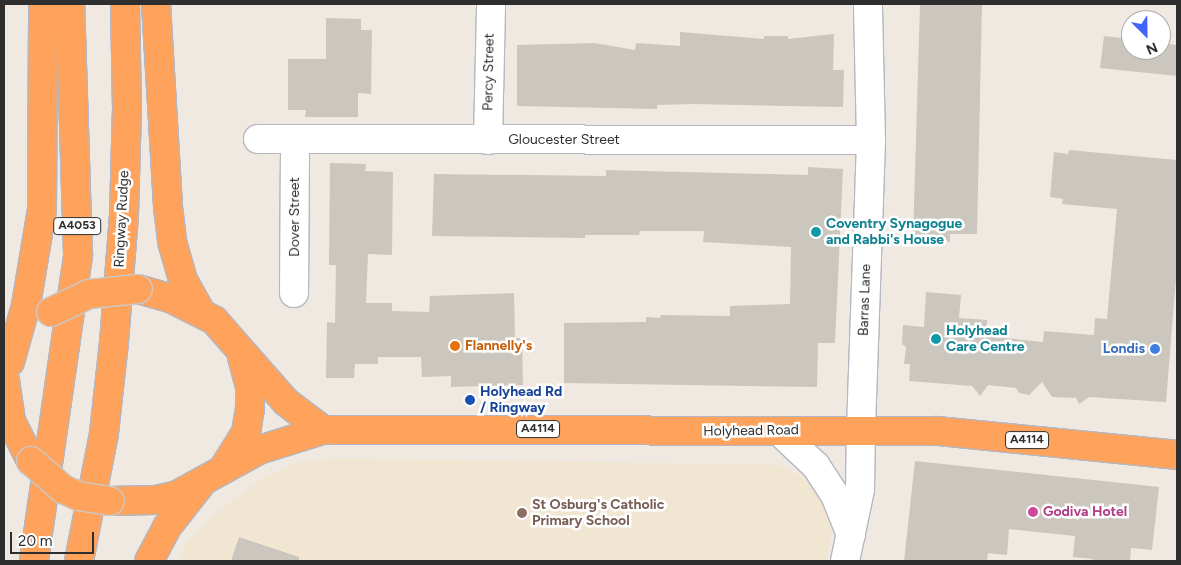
<!DOCTYPE html>
<style>
body{margin:0}
#map{position:relative;width:1181px;height:565px;overflow:hidden;background:#efe9e1;font-family:Figtree,sans-serif}
div>[style]{position:absolute}
[style*='--x']{left:calc(var(--x)*1px);top:calc(var(--y)*1px);width:calc(var(--w)*1px);rotate:calc(var(--a)*1deg)}
.education>*{inset:0;background:#f0e6d1}
.building>*{inset:0;background:#cbc7bf}
.roads{filter:drop-shadow(1px 0 #b4b7c1) drop-shadow(-1px 0 #b4b7c1) drop-shadow(0 1px #b4b7c1) drop-shadow(0 -1px #b4b7c1)}
.street>*{height:28px;margin:-14px;padding:0 14px;transform-origin:14px;border-radius:14px;background:#fff}
.secondary>*{height:28px;margin:-14px;padding:0 14px;transform-origin:14px;border-radius:14px;background:#fff}
.highway>*{height:28px;margin:-14px;padding:0 14px;transform-origin:14px;border-radius:14px;background:#ffa35c}
.bridges{filter:drop-shadow(1px 0 #c9c9c9) drop-shadow(-1px 0 #c9c9c9) drop-shadow(0 1px #c9c9c9) drop-shadow(0 -1px #c9c9c9)}
.highway-bridge>*{height:28px;margin:-14px;padding:0 14px;transform-origin:14px;border-radius:14px;background:#ffa35c}
.dots>*{width:14px;height:14px;translate:-50% -50%;box-sizing:border-box;border:2px solid #fff;border-radius:50%}
span{translate:-50% -50%;white-space:nowrap;text-align:center;line-height:1.15;-webkit-text-stroke:5px #fff;paint-order:stroke}
.shield-label span{padding:1px 4px;background:#fff;border:1px solid;border-radius:4px;-webkit-text-stroke-width:0}
.shield-label{font-size:12px;color:#2e2e2e;font-weight:700}
.street-label{font-size:14px;color:#2e2e2e}
.culture-label{font-size:14px;color:#0d838f;font-weight:700}
.left{translate:0 -50%;text-align:left}
.food-label{font-size:14px;color:#c56008;font-weight:700}
.shop-label{font-size:14px;color:#366cbe;font-weight:700}
.right{translate:-100% -50%;text-align:right}
.transit-label{font-size:14px;color:#164399;font-weight:700}
.education-label{font-size:14px;color:#785e54;font-weight:700}
.hotel-label{font-size:14px;color:#b23c85;font-weight:700}
.frame{position:absolute;inset:0;border:5px solid #2e2e2e;pointer-events:none}
.north{position:absolute;left:1121px;top:10px;width:50px;height:50px;box-sizing:border-box;background:#fff;border:1px solid #ababab;border-radius:50%;rotate:157deg;font-size:14px;font-weight:700;line-height:20px;text-align:center;color:#2e2e2e}
.north::after{content:'';display:block;margin:auto;width:18px;height:22px;background:#4264fb;clip-path:polygon(50% 0,100% 100%,50% 72%,0 100%)}
.scale{position:absolute;left:10px;top:532px;width:84px;height:22px;box-sizing:border-box;border:2px solid #2e2e2e;border-top:0;padding-left:6px;font-size:15px;line-height:18px;white-space:nowrap;color:#2e2e2e;-webkit-text-stroke:4px #fff;paint-order:stroke}
</style>
<div id="map">
<div class="education">
<i style="clip-path:polygon(331px 458px,777px 465px,799px 475px,817px 490px,827px 509px,831px 531px,827px 555px,825px 561px,179px 561px,185px 544px,212px 516px,262px 479px,296px 463px)"></i>
</div>
<div class="building">
<i style="clip-path:polygon(920px 4px,982px 4px,977px 234px,950px 234px,950px 242px,913px 239px)"></i>
<i style="clip-path:polygon(326px 18px,361px 19px,361px 30px,372px 30px,371px 94px,358px 93px,358px 117px,305px 117px,306px 110px,288px 110px,288px 59px,326px 59px)"></i>
<i style="clip-path:polygon(680px 32px,764px 39px,764px 36px,788px 36px,788px 39px,834px 34px,833px 70px,844px 70px,843px 107px,693px 104px,657px 105px,657px 109px,517px 106px,517px 45px,594px 43px,635px 50px,636px 43px,680px 46px)"></i>
<i style="clip-path:polygon(1104px 36px,1131px 39px,1131px 50px,1161px 50px,1161px 43px,1177px 45px,1177px 76px,1100px 68px)"></i>
<i style="clip-path:polygon(1069px 150px,1177px 160px,1177px 266px,1166px 402px,1089px 397px,1079px 404px,1076px 398px,1052px 397px,1042px 382px,1029px 395px,1019px 393px,1016px 388px,988px 385px,980px 396px,972px 386px,909px 381px,910px 364px,904px 364px,906px 347px,902px 344px,903px 325px,924px 327px,926px 292px,961px 295px,959px 318px,987px 320px,986px 336px,1043px 342px,1044px 331px,1094px 335px,1095px 318px,1107px 319px,1117px 209px,1062px 204px,1063px 199px,1050px 197px,1054px 152px,1068px 154px)"></i>
<i style="clip-path:polygon(330px 163px,366px 164px,365px 171px,393px 172px,392px 255px,368px 254px,366px 303px,392px 303px,392px 311px,429px 312px,430px 296px,514px 293px,515px 338px,522px 338px,523px 385px,451px 387px,451px 376px,422px 377px,421px 357px,378px 357px,378px 364px,355px 364px,354px 378px,326px 378px,327px 322px,335px 323px,336px 265px,329px 265px)"></i>
<i style="clip-path:polygon(808px 167px,843px 169px,835px 343px,818px 343px,817px 387px,564px 383px,564px 323px,646px 322px,646px 317px,660px 318px,661px 315px,730px 316px,730px 306px,790px 304px,791px 247px,703px 242px,704px 231px,640px 231px,639px 235px,585px 235px,585px 238px,432px 236px,434px 174px,606px 176px,606px 170px,808px 175px)"></i>
<i style="clip-path:polygon(915px 461px,1159px 487px,1152px 550px,1131px 548px,1130px 561px,1093px 561px,1093px 559px,1073px 557px,1075px 536px,1009px 529px,1007px 555px,988px 553px,987px 561px,904px 561px)"></i>
<i style="clip-path:polygon(239px 537px,299px 557px,299px 561px,231px 561px)"></i>
</div>
<div class="roads">
<div class="street">
<i style="--x:258;--y:139;--w:613;--a:0.09"></i>
<i style="--x:488;--y:140;--w:136;--a:-88.7"></i>
<i style="--x:294;--y:293;--w:152;--a:-89.6"></i>
<i style="--x:861;--y:428;--w:288;--a:-88"></i>
<i style="--x:871;--y:140;--w:136;--a:-91.3"></i>
</div>
<div class="secondary">
<i style="--x:780;--y:432;--w:50;--a:43.4"></i>
<i style="--x:816;--y:466;--w:35;--a:57"></i>
<i style="--x:835;--y:495;--w:43;--a:68.2"></i>
<i style="--x:845;--y:561;--w:73;--a:-78.1"></i>
<i style="--x:860;--y:490;--w:62;--a:-89.1"></i>
</div>
<div class="highway">
<i style="--x:156;--y:4;--w:203;--a:86.6"></i>
<i style="--x:168;--y:207;--w:38;--a:83"></i>
<i style="--x:173;--y:245;--w:36;--a:74"></i>
<i style="--x:183;--y:280;--w:35;--a:61"></i>
<i style="--x:138;--y:289;--w:33;--a:16"></i>
<i style="--x:170;--y:298;--w:49;--a:26.6"></i>
<i style="--x:214;--y:320;--w:109;--a:48.7"></i>
<i style="--x:286;--y:402;--w:46;--a:37.1"></i>
<i style="--x:10;--y:362;--w:59;--a:-74.3"></i>
<i style="--x:26;--y:305;--w:97;--a:-80.5"></i>
<i style="--x:42;--y:209;--w:205;--a:-89.7"></i>
<i style="--x:5;--y:380;--w:41;--a:81.7"></i>
<i style="--x:11;--y:421;--w:45;--a:63.4"></i>
<i style="--x:225;--y:466;--w:39;--a:-58"></i>
<i style="--x:246;--y:433;--w:24;--a:-81"></i>
<i style="--x:250;--y:409;--w:22;--a:-90"></i>
<i style="--x:250;--y:387;--w:31;--a:-105"></i>
<i style="--x:110;--y:501;--w:46;--a:-1.2"></i>
<i style="--x:156;--y:500;--w:22;--a:-13"></i>
<i style="--x:177;--y:495;--w:94;--a:-28.8"></i>
<i style="--x:259;--y:450;--w:67;--a:-17.4"></i>
<i style="--x:323;--y:430;--w:615;--a:0.09"></i>
<i style="--x:938;--y:431;--w:240;--a:5.7"></i>
<i style="--x:34;--y:561;--w:310;--a:-81.8"></i>
<i style="--x:78;--y:254;--w:250;--a:-91.8"></i>
<i style="--x:79;--y:561;--w:130;--a:-78.9"></i>
<i style="--x:104;--y:433;--w:92;--a:-83.7"></i>
<i style="--x:114;--y:342;--w:127;--a:-85.5"></i>
<i style="--x:124;--y:215;--w:107;--a:-88.4"></i>
<i style="--x:127;--y:108;--w:104;--a:-91.1"></i>
<i style="--x:149;--y:561;--w:38;--a:-62"></i>
<i style="--x:167;--y:527;--w:53;--a:-51.8"></i>
</div>
</div>
<div class="bridges">
<div class="highway-bridge">
<i style="--x:51;--y:312;--w:42;--a:-25.3"></i>
<i style="--x:89;--y:294;--w:49;--a:-5.8"></i>
<i style="--x:31;--y:461;--w:43;--a:41.2"></i>
<i style="--x:63;--y:489;--w:17;--a:25"></i>
<i style="--x:78;--y:496;--w:32;--a:9"></i>
</div>
</div>
<div class="dots">
<i style="left:816px;top:232px;background:#0f9aa8"></i>
<i style="left:936px;top:339px;background:#0f9aa8"></i>
<i style="left:455px;top:346px;background:#e8710a"></i>
<i style="left:1155px;top:349px;background:#3f7fe0"></i>
<i style="left:470px;top:400px;background:#1a4fb4"></i>
<i style="left:1033px;top:512px;background:#d1479c"></i>
<i style="left:522px;top:513px;background:#8d6e63"></i>
</div>
<div class="shield-label">
<span style="left:77px;top:226px">A4053</span>
<span style="left:538px;top:429px">A4114</span>
<span style="left:1027px;top:440px">A4114</span>
</div>
<div class="street-label">
<span style="left:489px;top:72px;rotate:-89deg">Percy Street</span>
<span style="left:564px;top:140px">Gloucester Street</span>
<span style="left:295px;top:217px;rotate:-90deg">Dover Street</span>
<span style="left:122px;top:219px;rotate:-87deg">Ringway Rudge</span>
<span style="left:865px;top:300px;rotate:-88deg">Barras Lane</span>
<span style="left:751px;top:431px;rotate:-1deg">Holyhead Road</span>
</div>
<div class="culture-label">
<span class="left" style="left:826px;top:232px">Coventry Synagogue<br>and Rabbi's House</span>
<span class="left" style="left:946px;top:339px">Holyhead<br>Care Centre</span>
</div>
<div class="food-label">
<span class="left" style="left:465px;top:346px">Flannelly's</span>
</div>
<div class="shop-label">
<span class="right" style="left:1145px;top:349px">Londis</span>
</div>
<div class="transit-label">
<span class="left" style="left:480px;top:400px">Holyhead Rd<br>/ Ringway</span>
</div>
<div class="education-label">
<span class="left" style="left:532px;top:513px">St Osburg's Catholic<br>Primary School</span>
</div>
<div class="hotel-label">
<span class="left" style="left:1043px;top:512px">Godiva Hotel</span>
</div>
<div class="frame"></div>
<div class="north">N</div>
<div class="scale">20 m</div>
</div>
